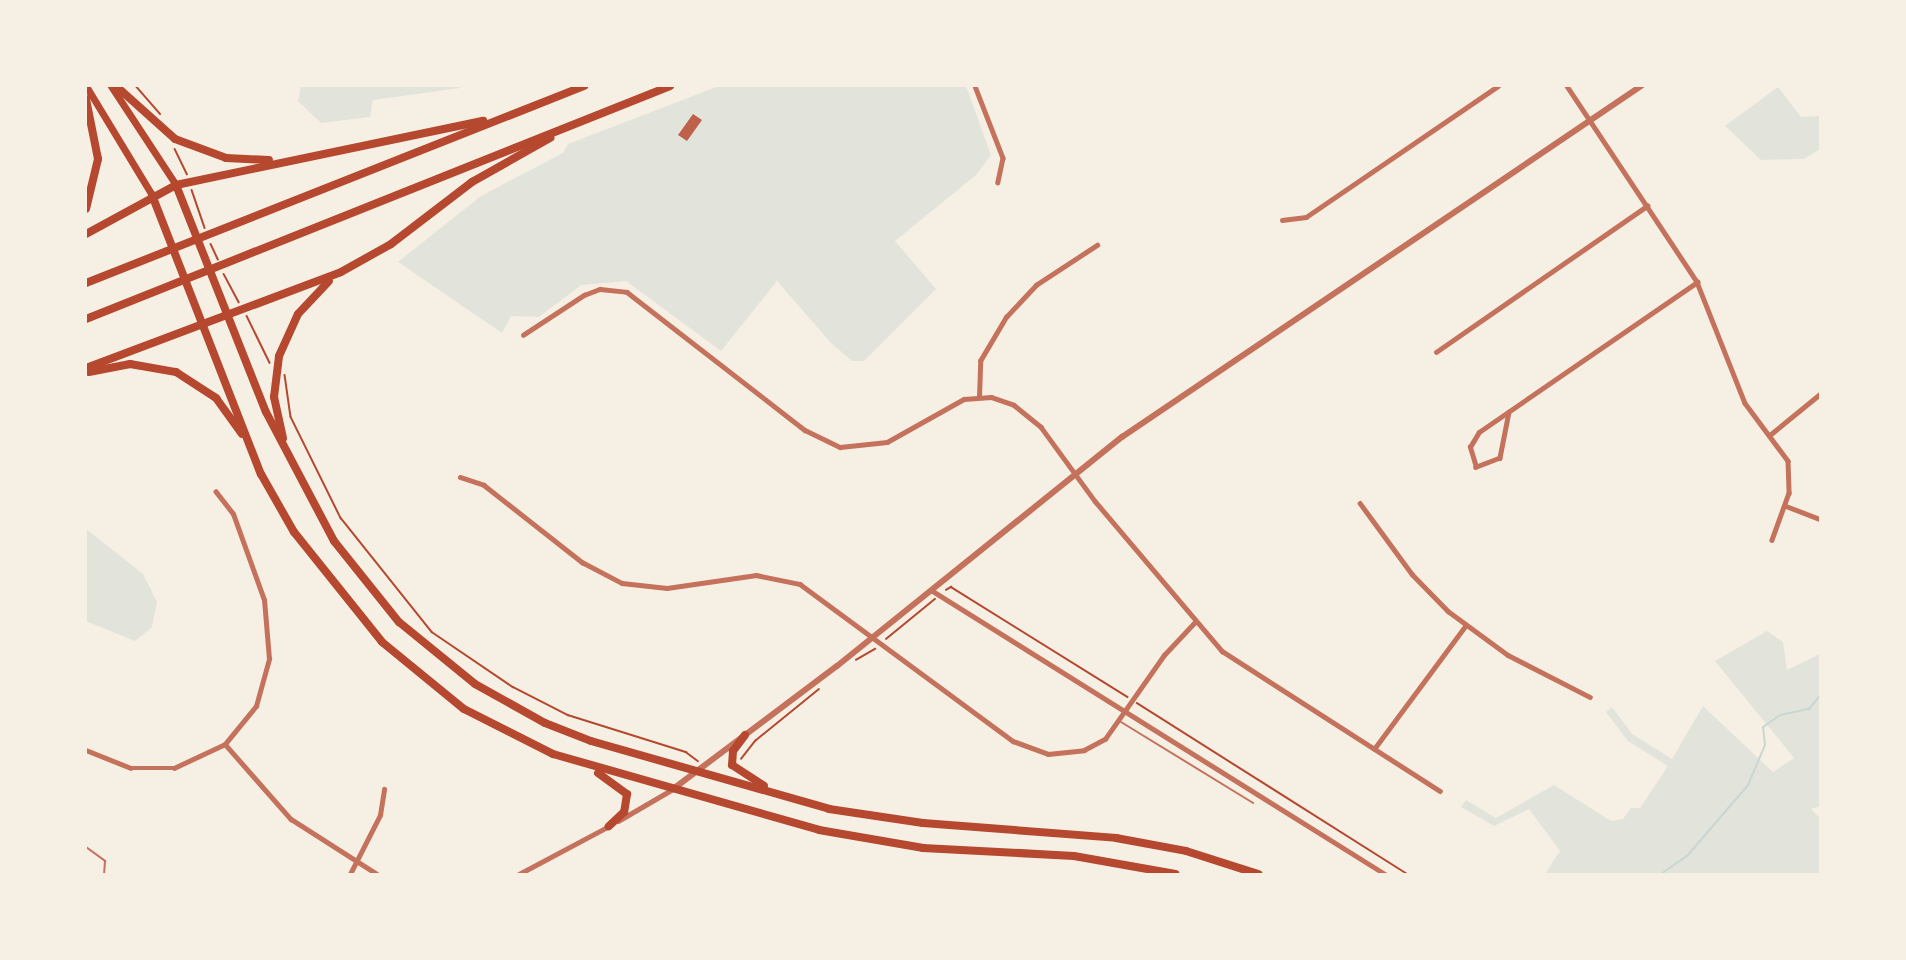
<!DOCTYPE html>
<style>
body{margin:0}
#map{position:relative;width:1906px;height:960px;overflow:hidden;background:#f6efe4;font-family:Signika,sans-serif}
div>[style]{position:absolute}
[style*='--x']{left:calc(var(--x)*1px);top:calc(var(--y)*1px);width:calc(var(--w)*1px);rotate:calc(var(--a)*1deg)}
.green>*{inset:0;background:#e2e4dc}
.stream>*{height:2px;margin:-1px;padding:0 1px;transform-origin:1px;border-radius:1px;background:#c9d6d2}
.building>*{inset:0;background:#bf614a}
.path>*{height:1.5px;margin:-0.75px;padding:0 0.75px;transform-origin:0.75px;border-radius:0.75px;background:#b5482f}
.service>*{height:2px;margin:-1px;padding:0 1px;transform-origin:1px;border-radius:1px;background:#c5725c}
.minor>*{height:4.5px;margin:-2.25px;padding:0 2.25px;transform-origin:2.25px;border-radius:2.25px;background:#c5725c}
.tertiary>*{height:6px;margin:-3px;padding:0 3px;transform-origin:3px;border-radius:3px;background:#c5725c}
.secondary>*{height:7px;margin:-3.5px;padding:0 3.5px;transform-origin:3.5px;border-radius:3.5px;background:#b5482f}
.trunk>*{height:8px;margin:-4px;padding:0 4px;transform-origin:4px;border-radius:4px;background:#b5482f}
span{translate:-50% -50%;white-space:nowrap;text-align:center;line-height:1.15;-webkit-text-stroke:6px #f6efe4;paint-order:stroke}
.frame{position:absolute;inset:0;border:87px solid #f6efe4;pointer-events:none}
</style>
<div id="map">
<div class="green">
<i style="clip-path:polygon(301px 86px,459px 86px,460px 88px,373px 100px,370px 117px,321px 123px,298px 101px)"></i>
<i style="clip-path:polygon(719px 86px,966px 86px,991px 155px,976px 175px,895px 241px,936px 289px,864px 361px,852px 361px,831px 343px,777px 281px,721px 351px,626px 281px,581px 285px,539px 317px,511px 316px,502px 333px,398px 262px,481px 196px,563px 153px,568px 144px)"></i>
<i style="clip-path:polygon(1778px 87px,1801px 117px,1820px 116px,1820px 149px,1804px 159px,1761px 160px,1725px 126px)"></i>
<i style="clip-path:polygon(86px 529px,143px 574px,157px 602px,152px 627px,135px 641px,86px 621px)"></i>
<i style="clip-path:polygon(1767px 631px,1783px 642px,1787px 670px,1820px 654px,1820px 806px,1811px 809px,1820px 818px,1820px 874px,1545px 874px,1560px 851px,1529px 809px,1494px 826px,1461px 807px,1466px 800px,1496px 818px,1554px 785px,1611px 821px,1623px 819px,1631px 808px,1640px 808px,1668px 766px,1628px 741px,1606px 712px,1612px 707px,1632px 734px,1672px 759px,1703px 706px,1773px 772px,1794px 758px,1715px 661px)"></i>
</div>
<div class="stream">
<i style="--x:1661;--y:874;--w:32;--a:-35"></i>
<i style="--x:1687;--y:856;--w:94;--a:-49.3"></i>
<i style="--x:1748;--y:785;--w:43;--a:-67"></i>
<i style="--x:1765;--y:745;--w:18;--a:-96"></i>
<i style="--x:1763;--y:727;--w:21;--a:-35"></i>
<i style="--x:1780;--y:715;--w:30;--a:-12"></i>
<i style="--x:1809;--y:709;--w:17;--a:-50"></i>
</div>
<div class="building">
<i style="clip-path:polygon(693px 114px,702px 120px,687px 141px,678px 135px)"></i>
</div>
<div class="path">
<i style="--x:136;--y:86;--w:37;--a:49"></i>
<i style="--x:175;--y:149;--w:28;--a:64"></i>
<i style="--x:192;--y:190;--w:40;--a:71.1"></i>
<i style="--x:211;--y:244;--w:17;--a:65"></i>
<i style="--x:224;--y:274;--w:32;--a:62"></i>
<i style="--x:247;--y:316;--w:52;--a:63.9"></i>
<i style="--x:285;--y:375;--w:42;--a:81.9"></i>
<i style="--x:291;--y:417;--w:113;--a:63.7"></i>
<i style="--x:341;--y:518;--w:146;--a:51.4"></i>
<i style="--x:432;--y:632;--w:98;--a:34.2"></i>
<i style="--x:513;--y:687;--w:62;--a:27"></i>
<i style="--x:568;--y:715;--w:124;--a:17.4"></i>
<i style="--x:686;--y:752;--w:15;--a:37"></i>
<i style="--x:946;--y:590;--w:6;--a:-31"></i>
<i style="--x:951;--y:587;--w:208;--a:31.9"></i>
<i style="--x:886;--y:639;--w:63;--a:-39.2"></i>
<i style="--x:856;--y:660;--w:22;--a:-30"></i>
<i style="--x:1137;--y:703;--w:320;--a:32.3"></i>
<i style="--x:741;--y:759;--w:23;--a:-52"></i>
<i style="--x:755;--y:741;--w:82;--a:-39.1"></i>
</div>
<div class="service">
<i style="--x:1121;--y:722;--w:155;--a:31.5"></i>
<i style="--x:86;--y:847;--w:24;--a:36"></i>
<i style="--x:105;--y:861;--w:13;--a:94"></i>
</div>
<div class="minor">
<i style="--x:975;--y:86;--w:77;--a:68.7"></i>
<i style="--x:1003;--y:158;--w:25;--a:102"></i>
<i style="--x:1567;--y:86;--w:235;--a:56.4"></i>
<i style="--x:1697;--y:282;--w:130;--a:68.4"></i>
<i style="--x:1745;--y:403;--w:72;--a:53.4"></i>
<i style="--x:1788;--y:461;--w:32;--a:88"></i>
<i style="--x:1789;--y:493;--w:50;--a:109.9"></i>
<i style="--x:1282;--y:220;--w:24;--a:-7"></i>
<i style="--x:1306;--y:217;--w:232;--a:-34.3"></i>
<i style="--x:523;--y:335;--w:73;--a:-33.3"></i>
<i style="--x:584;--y:295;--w:17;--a:-21"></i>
<i style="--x:600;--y:289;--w:27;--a:6"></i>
<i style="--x:627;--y:292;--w:225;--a:37.8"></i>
<i style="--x:805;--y:430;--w:39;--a:26"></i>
<i style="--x:840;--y:447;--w:47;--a:-6.1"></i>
<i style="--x:887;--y:442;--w:88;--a:-29.2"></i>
<i style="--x:964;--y:399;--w:27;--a:-4"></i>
<i style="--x:991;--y:397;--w:24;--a:19"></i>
<i style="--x:1014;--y:405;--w:35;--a:39"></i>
<i style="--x:1041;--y:427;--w:92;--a:53.9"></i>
<i style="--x:1095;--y:501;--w:197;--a:49.7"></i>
<i style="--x:1222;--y:651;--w:259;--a:32.7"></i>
<i style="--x:1436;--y:352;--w:257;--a:-34.7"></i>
<i style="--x:979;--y:397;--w:36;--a:-88"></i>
<i style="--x:980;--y:361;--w:51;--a:-59.4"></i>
<i style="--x:1006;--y:317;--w:44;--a:-46.8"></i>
<i style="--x:1036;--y:285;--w:73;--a:-33.3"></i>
<i style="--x:1509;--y:412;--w:47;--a:101.1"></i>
<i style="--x:1500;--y:458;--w:26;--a:159"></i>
<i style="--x:1476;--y:467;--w:21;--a:-107"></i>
<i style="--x:1470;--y:447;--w:17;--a:-59"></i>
<i style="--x:1479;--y:432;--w:265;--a:-34.5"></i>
<i style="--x:1771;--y:434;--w:63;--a:-39.2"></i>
<i style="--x:460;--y:477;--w:25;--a:18"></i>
<i style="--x:484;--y:485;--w:125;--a:38.2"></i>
<i style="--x:582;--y:562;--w:45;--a:27.7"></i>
<i style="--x:622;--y:583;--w:45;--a:6.3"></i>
<i style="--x:667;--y:588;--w:90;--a:-8.3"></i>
<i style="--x:756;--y:575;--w:45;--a:11.6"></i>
<i style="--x:800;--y:584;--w:265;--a:36.4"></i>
<i style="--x:1013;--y:741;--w:37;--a:20"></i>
<i style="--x:1048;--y:754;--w:36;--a:-6"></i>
<i style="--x:1084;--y:750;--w:24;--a:-28"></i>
<i style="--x:1105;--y:739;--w:103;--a:-54.9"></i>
<i style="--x:1164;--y:655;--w:44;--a:-46.8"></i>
<i style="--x:1360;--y:503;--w:88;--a:53.8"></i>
<i style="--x:1412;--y:574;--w:52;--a:45.8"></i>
<i style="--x:1448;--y:611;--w:74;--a:36.3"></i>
<i style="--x:1508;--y:655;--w:92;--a:27.1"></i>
<i style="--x:1786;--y:506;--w:36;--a:21"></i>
<i style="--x:931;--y:590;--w:536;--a:32.03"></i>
<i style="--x:225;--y:744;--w:100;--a:48.7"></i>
<i style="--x:291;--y:819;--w:102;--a:32.6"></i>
<i style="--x:1374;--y:749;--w:154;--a:-53.4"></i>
<i style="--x:86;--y:750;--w:48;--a:21.8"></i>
<i style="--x:131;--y:768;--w:43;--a:0"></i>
<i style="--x:174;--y:768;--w:56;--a:-25.2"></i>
<i style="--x:225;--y:744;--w:49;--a:-50.8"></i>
<i style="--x:256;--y:706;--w:49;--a:-74.5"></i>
<i style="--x:269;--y:659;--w:59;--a:-94.8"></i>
<i style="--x:264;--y:600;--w:91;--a:-109.8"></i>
<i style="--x:233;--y:514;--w:28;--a:-128"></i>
<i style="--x:618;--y:821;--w:64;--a:-30.2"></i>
<i style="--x:350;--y:874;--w:66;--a:-63"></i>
<i style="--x:380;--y:815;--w:26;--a:-81"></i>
<i style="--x:519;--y:874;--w:104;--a:-28"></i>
</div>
<div class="tertiary">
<i style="--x:673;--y:789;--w:205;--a:-36.9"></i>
<i style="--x:837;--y:666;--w:366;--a:-38.8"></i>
<i style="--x:1122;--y:437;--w:627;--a:-34.07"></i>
</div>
<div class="secondary">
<i style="--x:86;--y:86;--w:127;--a:58.8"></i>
<i style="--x:111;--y:86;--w:118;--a:56.7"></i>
</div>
<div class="trunk">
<i style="--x:116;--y:86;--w:79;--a:41.9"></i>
<i style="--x:175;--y:139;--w:54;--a:20.4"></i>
<i style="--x:226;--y:158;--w:43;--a:2.7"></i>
<i style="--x:86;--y:99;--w:61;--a:78.7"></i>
<i style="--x:98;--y:159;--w:51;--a:103.5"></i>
<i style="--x:176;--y:185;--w:244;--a:68.4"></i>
<i style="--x:266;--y:412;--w:146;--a:62.2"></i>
<i style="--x:334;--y:541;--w:104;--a:51.3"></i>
<i style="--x:399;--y:622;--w:98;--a:39.2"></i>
<i style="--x:475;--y:684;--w:80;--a:29.1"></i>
<i style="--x:545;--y:723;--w:49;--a:21.4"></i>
<i style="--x:591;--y:741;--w:248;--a:15.9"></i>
<i style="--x:829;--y:809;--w:95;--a:8.5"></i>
<i style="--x:923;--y:823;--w:194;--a:4.4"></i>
<i style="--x:1116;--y:838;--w:71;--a:10.5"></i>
<i style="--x:1186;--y:851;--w:76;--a:17.7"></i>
<i style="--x:152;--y:195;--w:300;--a:68.7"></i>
<i style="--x:261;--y:474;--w:67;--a:60.4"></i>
<i style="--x:294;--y:532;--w:141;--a:51.3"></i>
<i style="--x:382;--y:642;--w:106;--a:39.3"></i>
<i style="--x:464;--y:709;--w:100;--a:26.8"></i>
<i style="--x:553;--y:754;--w:277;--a:15.9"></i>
<i style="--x:819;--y:830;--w:106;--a:9.8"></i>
<i style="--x:923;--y:848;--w:151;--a:3"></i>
<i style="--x:1074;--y:856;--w:103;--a:10.1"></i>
<i style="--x:86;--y:234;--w:102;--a:-28.6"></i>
<i style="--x:176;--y:185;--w:314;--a:-11.8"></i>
<i style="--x:86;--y:283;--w:536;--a:-21.58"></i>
<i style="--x:86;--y:319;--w:629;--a:-21.75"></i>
<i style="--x:86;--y:368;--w:272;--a:-20.6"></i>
<i style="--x:341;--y:272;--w:57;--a:-29.2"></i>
<i style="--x:391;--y:244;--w:102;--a:-37.4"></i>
<i style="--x:472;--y:182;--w:90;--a:-29.4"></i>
<i style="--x:89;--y:372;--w:42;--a:-11"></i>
<i style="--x:130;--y:364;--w:47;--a:9.9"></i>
<i style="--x:176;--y:372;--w:48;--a:33"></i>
<i style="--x:216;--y:398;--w:44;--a:54.2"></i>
<i style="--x:283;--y:438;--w:42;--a:-102.4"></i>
<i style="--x:274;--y:397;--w:41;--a:-83"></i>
<i style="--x:279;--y:356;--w:46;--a:-65.7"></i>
<i style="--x:298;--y:314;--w:45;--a:-46.8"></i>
<i style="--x:745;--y:735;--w:20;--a:127"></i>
<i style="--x:733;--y:751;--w:14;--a:94"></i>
<i style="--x:732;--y:765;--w:38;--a:33"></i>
<i style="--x:598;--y:773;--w:36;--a:36"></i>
<i style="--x:627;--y:794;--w:18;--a:99"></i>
<i style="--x:624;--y:812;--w:21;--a:137"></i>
</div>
<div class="frame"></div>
</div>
